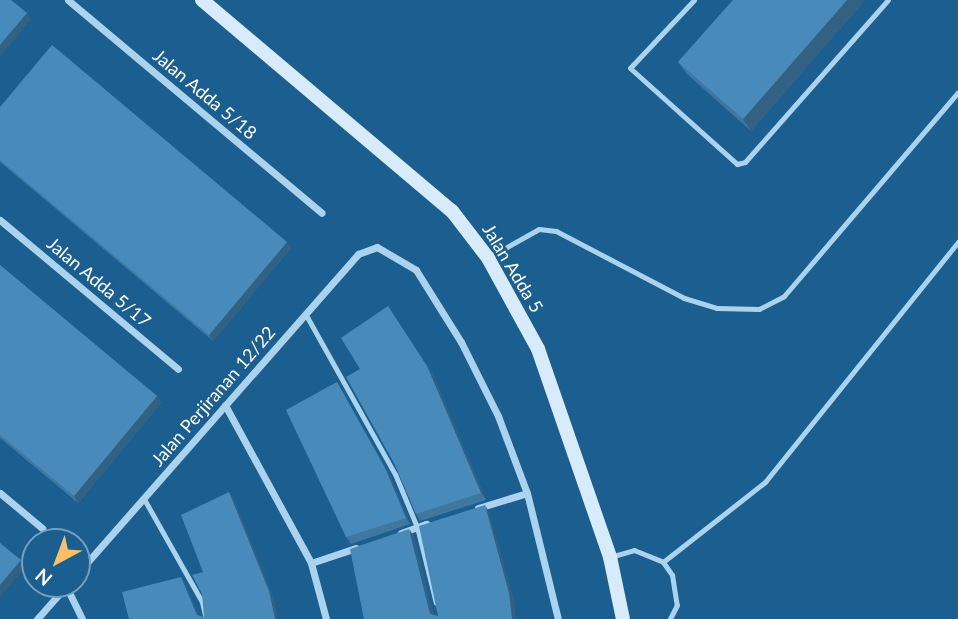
<!DOCTYPE html>
<style>
body{margin:0}
#map{position:relative;width:958px;height:619px;overflow:hidden;background:#1b5f91;font-family:Lato,sans-serif}
div>[style]{position:absolute}
[style*='--x']{left:calc(var(--x)*1px);top:calc(var(--y)*1px);width:calc(var(--w)*1px);rotate:calc(var(--a)*1deg)}
.service>*{height:5px;margin:-2.5px;padding:0 2.5px;transform-origin:2.5px;border-radius:2.5px;background:#abd3ee}
.minor>*{height:7px;margin:-3.5px;padding:0 3.5px;transform-origin:3.5px;border-radius:3.5px;background:#abd3ee}
.secondary>*{height:14px;margin:-7px;padding:0 7px;transform-origin:7px;border-radius:7px;background:#d8ebfa}
.wall>*{inset:0;background:#3e78a0}
.shaded-wall>*{inset:0;background:#326182}
.building>*{inset:0;background:#488bba}
span{translate:-50% -50%;white-space:nowrap;text-align:center;line-height:1.15;-webkit-text-stroke:5px #1b5f91;paint-order:stroke}
.street-label{font-size:18px;color:#fff}
.north{position:absolute;left:21px;top:528px;width:70px;height:70px;box-sizing:border-box;background:#1b5f91;border:2px solid #769fbd;border-radius:50%;rotate:221deg;font-size:19px;font-weight:700;line-height:28px;text-align:center;color:#fff}
.north::after{content:'';display:block;margin:auto;width:24px;height:32px;background:#ffbe68;clip-path:polygon(50% 0,100% 100%,50% 72%,0 100%)}
</style>
<div id="map">
<div class="service">
<i style="--x:694;--y:0;--w:93;--a:133.3"></i>
<i style="--x:630;--y:68;--w:144;--a:41.9"></i>
<i style="--x:737;--y:164;--w:8;--a:-14"></i>
<i style="--x:745;--y:162;--w:216;--a:-48.6"></i>
<i style="--x:491;--y:256;--w:55;--a:-29.4"></i>
<i style="--x:539;--y:229;--w:17;--a:7"></i>
<i style="--x:556;--y:231;--w:144;--a:27.6"></i>
<i style="--x:684;--y:298;--w:34;--a:17"></i>
<i style="--x:717;--y:308;--w:42;--a:1.4"></i>
<i style="--x:759;--y:309;--w:28;--a:-27"></i>
<i style="--x:784;--y:296;--w:268;--a:-49.5"></i>
<i style="--x:306;--y:315;--w:182;--a:60.8"></i>
<i style="--x:395;--y:474;--w:57;--a:67.5"></i>
<i style="--x:417;--y:527;--w:78;--a:76"></i>
<i style="--x:144;--y:499;--w:118;--a:60.6"></i>
<i style="--x:202;--y:602;--w:17;--a:77"></i>
<i style="--x:610;--y:557;--w:25;--a:-16"></i>
<i style="--x:634;--y:550;--w:31;--a:22"></i>
<i style="--x:663;--y:562;--w:16;--a:55"></i>
<i style="--x:672;--y:575;--w:30;--a:81"></i>
<i style="--x:677;--y:605;--w:16;--a:117"></i>
<i style="--x:663;--y:562;--w:130;--a:-38.1"></i>
<i style="--x:765;--y:482;--w:308;--a:-51.2"></i>
</div>
<div class="minor">
<i style="--x:68;--y:0;--w:331;--a:40"></i>
<i style="--x:0;--y:220;--w:232;--a:39.9"></i>
<i style="--x:225;--y:405;--w:180;--a:61.4"></i>
<i style="--x:311;--y:563;--w:58;--a:75"></i>
<i style="--x:0;--y:493;--w:55;--a:39.8"></i>
<i style="--x:478;--y:508;--w:51;--a:-17"></i>
<i style="--x:401;--y:533;--w:27;--a:-20"></i>
<i style="--x:311;--y:563;--w:47;--a:-18.4"></i>
<i style="--x:77;--y:574;--w:426;--a:-48.7"></i>
<i style="--x:358;--y:254;--w:20;--a:-20"></i>
<i style="--x:377;--y:247;--w:45;--a:30.5"></i>
<i style="--x:416;--y:270;--w:85;--a:58"></i>
<i style="--x:461;--y:342;--w:83;--a:63.4"></i>
<i style="--x:498;--y:416;--w:82;--a:69.4"></i>
<i style="--x:527;--y:493;--w:130;--a:76.2"></i>
<i style="--x:66;--y:586;--w:37;--a:64"></i>
<i style="--x:37;--y:619;--w:47;--a:-48.5"></i>
</div>
<div class="secondary">
<i style="--x:202;--y:0;--w:327;--a:40.2"></i>
<i style="--x:452;--y:211;--w:59;--a:52.5"></i>
<i style="--x:488;--y:258;--w:104;--a:61.2"></i>
<i style="--x:538;--y:349;--w:220;--a:70.9"></i>
<i style="--x:610;--y:557;--w:63;--a:78.2"></i>
</div>
<div class="wall">
<i style="clip-path:polygon(733px 0,865px 0,751px 131px,687px 74px,678px 62px)"></i>
<i style="clip-path:polygon(0 107px,291px 248px,213px 341px,0 162px)"></i>
<i style="clip-path:polygon(0 265px,157px 396px,161px 403px,78px 503px,0 438px)"></i>
<i style="clip-path:polygon(432px 373px,486px 500px,420px 521px,416px 514px,395px 465px)"></i>
<i style="clip-path:polygon(341px 389px,390px 476px,410px 524px,351px 544px,346px 537px)"></i>
</div>
<div class="shaded-wall">
<i style="clip-path:polygon(847px 0,865px 0,751px 131px,743px 119px)"></i>
<i style="clip-path:polygon(27px 13px,31px 19px,0 57px,0 45px)"></i>
<i style="clip-path:polygon(287px 242px,291px 248px,213px 341px,209px 335px)"></i>
<i style="clip-path:polygon(388px 306px,432px 373px,486px 500px,481px 493px)"></i>
<i style="clip-path:polygon(337px 382px,390px 476px,410px 524px,406px 518px)"></i>
<i style="clip-path:polygon(157px 396px,161px 403px,78px 503px,74px 496px)"></i>
<i style="clip-path:polygon(229px 492px,234px 499px,274px 598px,278px 619px,275px 619px)"></i>
<i style="clip-path:polygon(485px 505px,489px 512px,514px 599px,516px 619px,512px 619px)"></i>
<i style="clip-path:polygon(409px 529px,414px 536px,435px 619px,430px 614px)"></i>
<i style="clip-path:polygon(21px 560px,26px 567px,0 597px,0 585px)"></i>
<i style="clip-path:polygon(181px 577px,186px 584px,200px 619px,197px 615px)"></i>
</div>
<div class="building">
<i style="clip-path:polygon(0 0,11px 0,27px 13px,0 45px)"></i>
<i style="clip-path:polygon(733px 0,847px 0,743px 119px,678px 62px)"></i>
<i style="clip-path:polygon(52px 45px,287px 242px,209px 335px,0 160px,0 107px)"></i>
<i style="clip-path:polygon(0 265px,157px 396px,74px 496px,0 435px)"></i>
<i style="clip-path:polygon(388px 306px,427px 366px,481px 493px,416px 514px,395px 465px,346px 377px,360px 369px,341px 338px)"></i>
<i style="clip-path:polygon(337px 382px,386px 470px,406px 518px,346px 537px,286px 410px)"></i>
<i style="clip-path:polygon(229px 492px,269px 591px,275px 619px,129px 619px,122px 592px,181px 577px,197px 615px,204px 617px,202px 594px,192px 575px,203px 572px,181px 515px)"></i>
<i style="clip-path:polygon(485px 505px,509px 593px,512px 619px,364px 619px,350px 549px,409px 529px,430px 614px,438px 616px,419px 526px)"></i>
<i style="clip-path:polygon(0 543px,21px 560px,0 585px)"></i>
</div>
<div class="street-label">
<span style="left:205px;top:94px;rotate:40deg">Jalan Adda 5/18</span>
<span style="left:513px;top:268px;rotate:59deg">Jalan Adda 5</span>
<span style="left:99px;top:282px;rotate:40deg">Jalan Adda 5/17</span>
<span style="left:213px;top:396px;rotate:-49deg">Jalan Perjiranan 12/22</span>
</div>
<div class="north">N</div>
</div>
